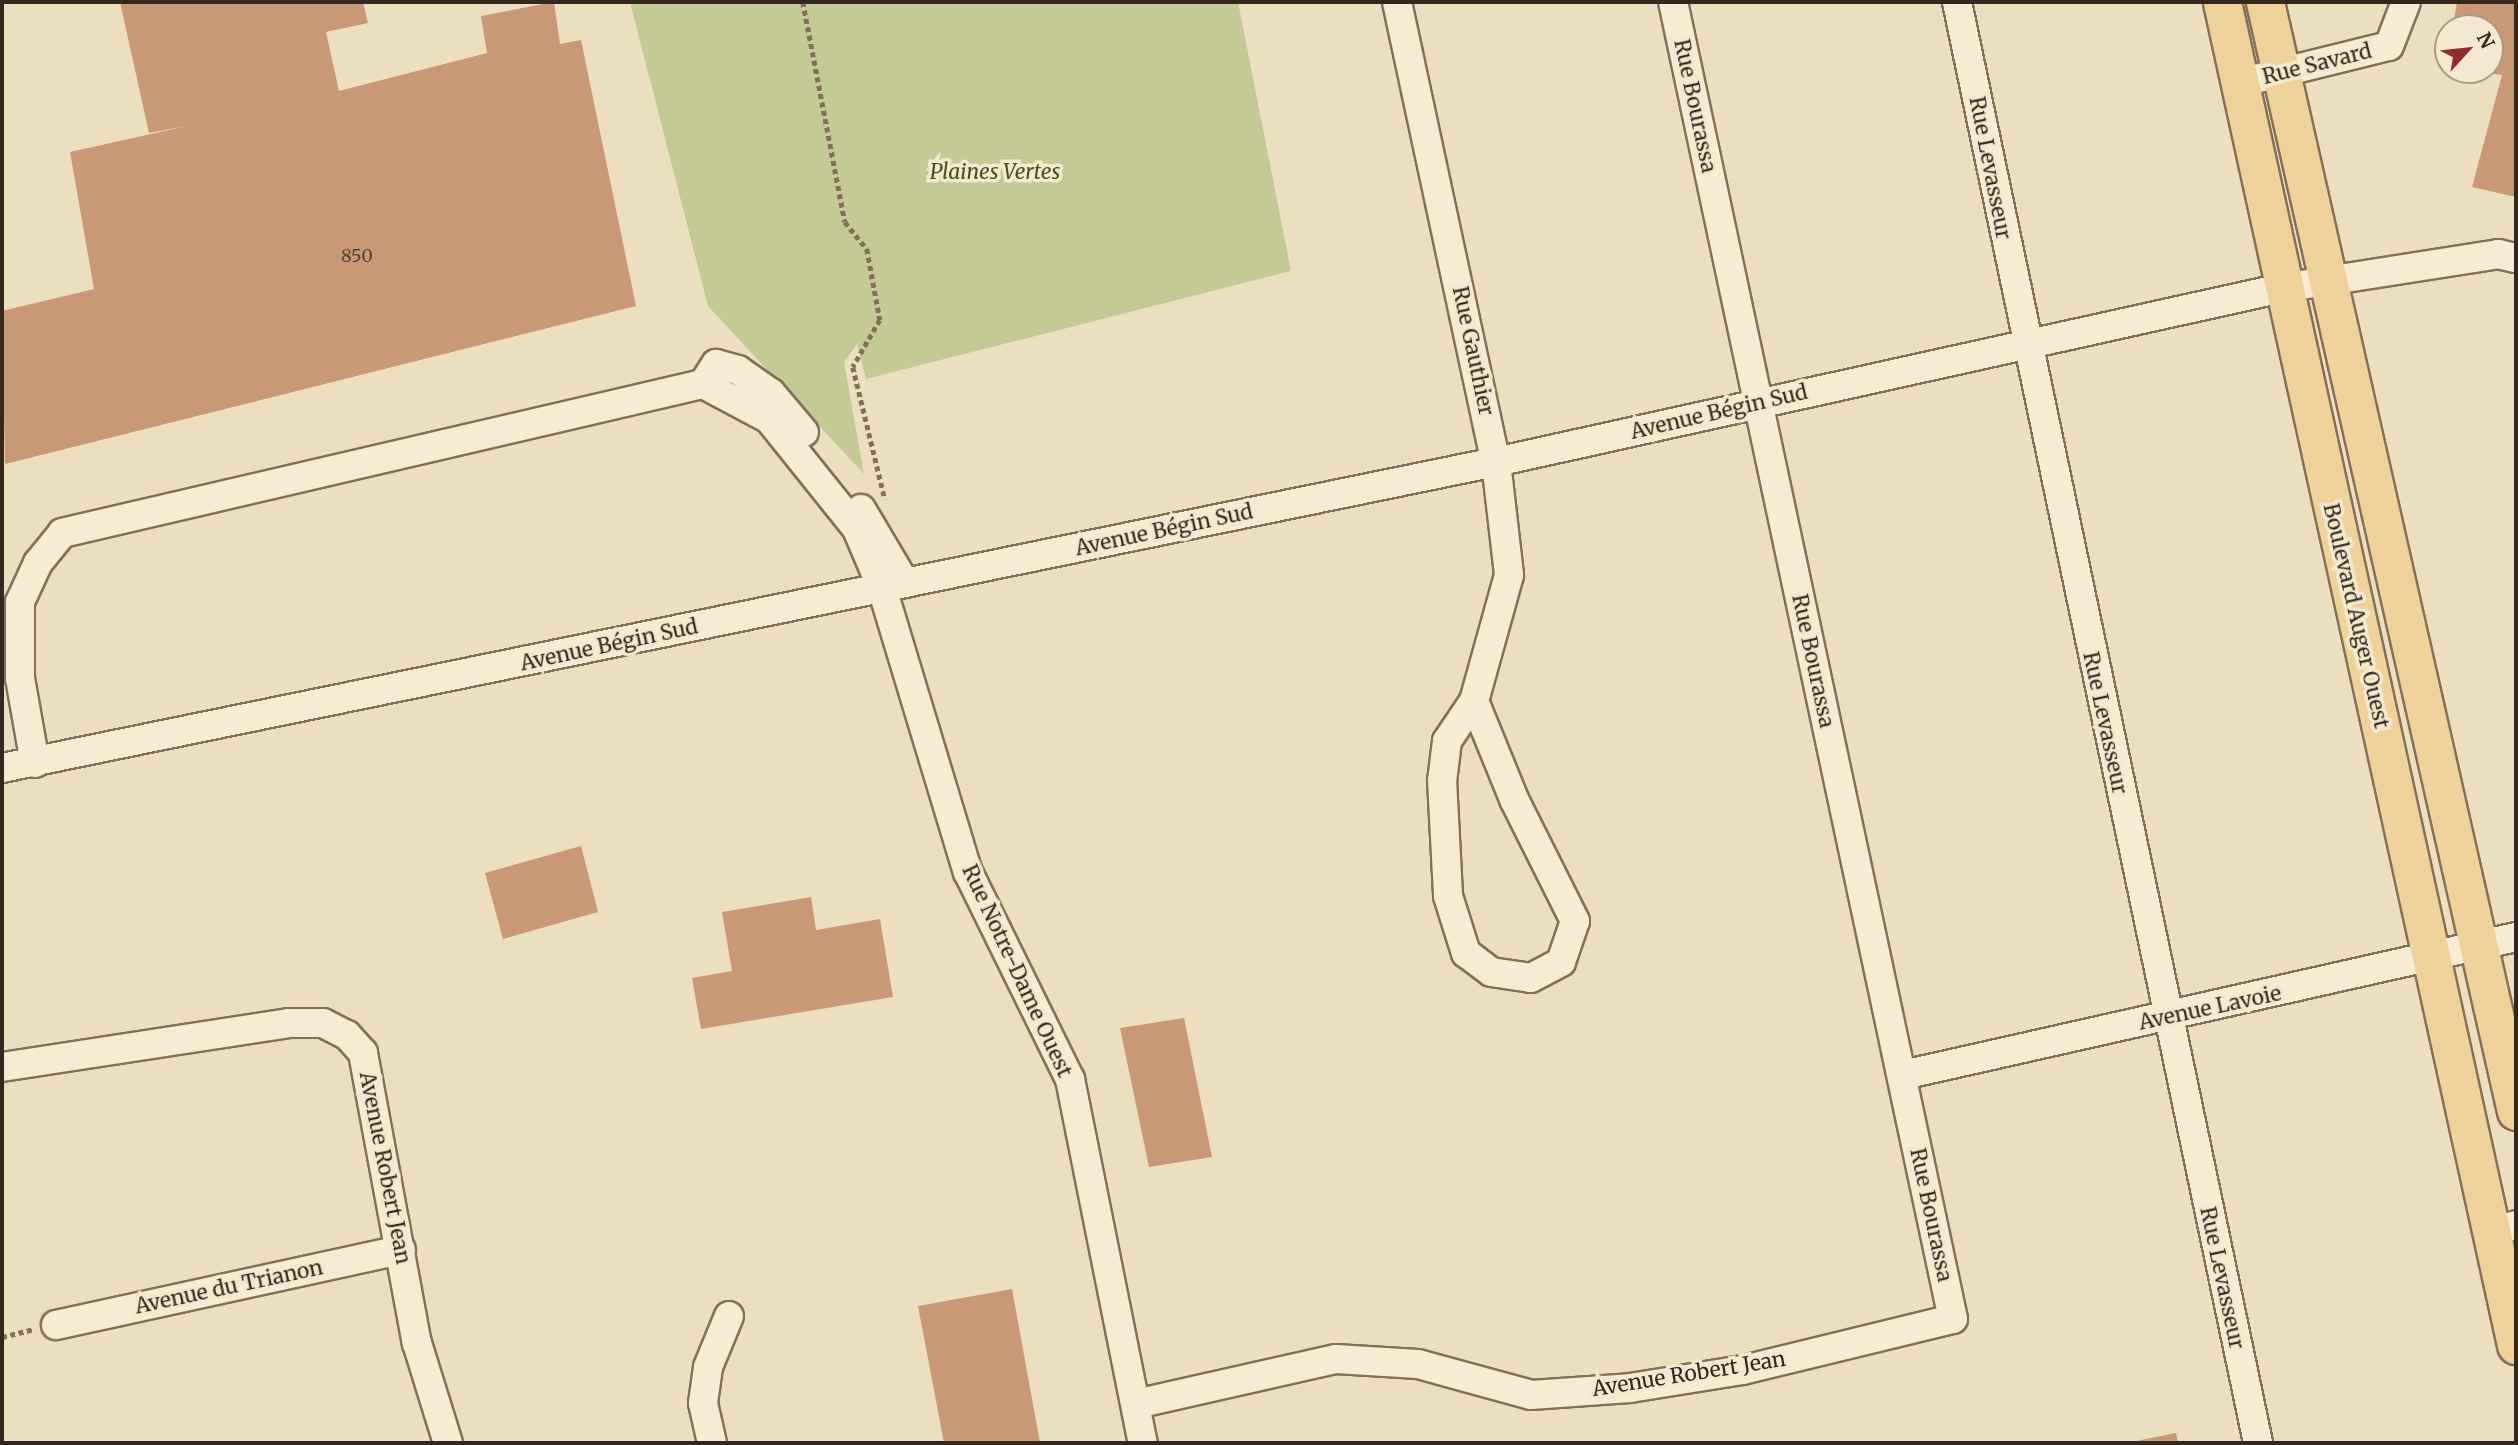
<!DOCTYPE html>
<meta charset="utf-8">
<style>
body{margin:0}
#map{position:relative;width:2518px;height:1445px;overflow:hidden;background:#ecdec0;font-family:Merriweather,serif}
div>[style]{position:absolute}
[style*='--x']{left:calc(var(--x)*1px);top:calc(var(--y)*1px);width:calc(var(--w)*1px);rotate:calc(var(--a)*1deg)}
.green>*{inset:0;background:#c4c995}
.building>*{inset:0;background:#c99877}
.path>*{height:4.5px;margin-top:-2.25px;transform-origin:0;background:repeating-linear-gradient(90deg,#846f59 0 5px,transparent 0 8.5px)}
.roads{filter:drop-shadow(2px 0 #846f59) drop-shadow(-2px 0 #846f59) drop-shadow(0 2px #846f59) drop-shadow(0 -2px #846f59)}
.minor>*{height:28px;margin:-14px;padding:0 14px;transform-origin:14px;border-radius:14px;background:#f7ecd3}
.major>*{height:37px;margin:-18.5px;padding:0 18.5px;transform-origin:18.5px;border-radius:18.5px;background:#efd299}
span{translate:-50% -50%;white-space:nowrap;text-align:center;line-height:1.15;-webkit-text-stroke:7px #f4e8d0;paint-order:stroke}
.number-label{font-size:18px;color:#594434}
.number-label span{-webkit-text-stroke-width:0}
.street-label{font-size:21px;color:#34281d}
.park-label{font-size:21px;color:#465024;font-style:italic}
.frame{position:absolute;inset:0;border:4px solid #34281d;pointer-events:none}
.north{position:absolute;left:2434px;top:14px;width:70px;height:70px;box-sizing:border-box;background:#f4e8d0;border:2px solid #a79b88;border-radius:50%;rotate:63deg;font-size:19px;font-weight:700;line-height:28px;text-align:center;color:#34281d}
.north::after{content:'';display:block;margin:auto;width:24px;height:32px;background:#912b2e;clip-path:polygon(50% 0,100% 100%,50% 72%,0 100%)}
</style>
<div id="map">
<div class="green">
<i style="clip-path:polygon(630px 2px,1238px 2px,1291px 271px,866px 379px,857px 344px,844px 362px,864px 474px,708px 306px)"></i>
</div>
<div class="building">
<i style="clip-path:polygon(120px 2px,363px 2px,368px 23px,326px 32px,339px 91px,487px 53px,481px 16px,554px 2px,560px 44px,581px 40px,636px 306px,5px 464px,2px 311px,94px 289px,70px 152px,187px 126px,149px 133px)"></i>
<i style="clip-path:polygon(2457px 2px,2516px 2px,2516px 197px,2472px 187px,2502px 75px,2480px 72px,2490px 70px,2490px 28px,2453px 25px)"></i>
<i style="clip-path:polygon(581px 846px,598px 912px,503px 939px,485px 873px)"></i>
<i style="clip-path:polygon(811px 897px,816px 930px,880px 919px,893px 997px,701px 1029px,692px 978px,732px 971px,722px 912px)"></i>
<i style="clip-path:polygon(1184px 1018px,1212px 1157px,1149px 1167px,1120px 1028px)"></i>
<i style="clip-path:polygon(1012px 1289px,1040px 1443px,944px 1443px,918px 1306px)"></i>
<i style="clip-path:polygon(2176px 1433px,2178px 1443px,2131px 1443px,2131px 1442px)"></i>
</div>
<div class="path">
<i style="--x:803;--y:2;--w:224;--a:79.2"></i>
<i style="--x:845;--y:222;--w:35;--a:51"></i>
<i style="--x:867;--y:249;--w:72;--a:79.6"></i>
<i style="--x:880;--y:320;--w:54;--a:119.9"></i>
<i style="--x:853;--y:367;--w:136;--a:76.4"></i>
<i style="--x:2;--y:1337;--w:34;--a:-14"></i>
</div>
<div class="roads">
<div class="minor">
<i style="--x:1397;--y:2;--w:471;--a:77.9"></i>
<i style="--x:1496;--y:462;--w:114;--a:83.4"></i>
<i style="--x:1509;--y:575;--w:131;--a:105.5"></i>
<i style="--x:1474;--y:701;--w:48;--a:124"></i>
<i style="--x:1447;--y:741;--w:39;--a:97"></i>
<i style="--x:1442;--y:780;--w:116;--a:87"></i>
<i style="--x:1448;--y:896;--w:60;--a:72.5"></i>
<i style="--x:1466;--y:953;--w:31;--a:37"></i>
<i style="--x:1491;--y:972;--w:40;--a:8.5"></i>
<i style="--x:1531;--y:978;--w:34;--a:-28"></i>
<i style="--x:1561;--y:962;--w:43;--a:-71.1"></i>
<i style="--x:1575;--y:921;--w:136;--a:-116.6"></i>
<i style="--x:1514;--y:799;--w:106;--a:-112.2"></i>
<i style="--x:1957;--y:2;--w:1472;--a:78.2"></i>
<i style="--x:2239;--y:83;--w:154;--a:-13.9"></i>
<i style="--x:2389;--y:46;--w:47;--a:-68.9"></i>
<i style="--x:703;--y:384;--w:24;--a:-57"></i>
<i style="--x:716;--y:364;--w:23;--a:15"></i>
<i style="--x:738;--y:370;--w:40;--a:34.9"></i>
<i style="--x:771;--y:393;--w:51;--a:49.8"></i>
<i style="--x:861;--y:509;--w:86;--a:59.3"></i>
<i style="--x:35;--y:763;--w:86;--a:-100"></i>
<i style="--x:20;--y:678;--w:76;--a:-90"></i>
<i style="--x:20;--y:602;--w:43;--a:-65.2"></i>
<i style="--x:38;--y:563;--w:38;--a:-51"></i>
<i style="--x:62;--y:533;--w:658;--a:-13.09"></i>
<i style="--x:703;--y:384;--w:75;--a:27.9"></i>
<i style="--x:769;--y:419;--w:141;--a:51.3"></i>
<i style="--x:857;--y:529;--w:64;--a:67"></i>
<i style="--x:882;--y:588;--w:297;--a:73.2"></i>
<i style="--x:968;--y:872;--w:231;--a:63.8"></i>
<i style="--x:1070;--y:1079;--w:371;--a:78.7"></i>
<i style="--x:2;--y:768;--w:1525;--a:-11.58"></i>
<i style="--x:1496;--y:462;--w:805;--a:-12.48"></i>
<i style="--x:2282;--y:288;--w:219;--a:-8.9"></i>
<i style="--x:2498;--y:254;--w:18;--a:13"></i>
<i style="--x:2;--y:1067;--w:290;--a:-8.7"></i>
<i style="--x:289;--y:1023;--w:34;--a:0"></i>
<i style="--x:323;--y:1023;--w:27;--a:27"></i>
<i style="--x:347;--y:1035;--w:24;--a:48"></i>
<i style="--x:363;--y:1053;--w:295;--a:79.5"></i>
<i style="--x:417;--y:1343;--w:105;--a:72.8"></i>
<i style="--x:1903;--y:1075;--w:628;--a:-12.69"></i>
<i style="--x:2495;--y:1230;--w:22;--a:-13"></i>
<i style="--x:56;--y:1325;--w:353;--a:-12.3"></i>
<i style="--x:1136;--y:1404;--w:205;--a:-12.7"></i>
<i style="--x:1336;--y:1359;--w:82;--a:3.5"></i>
<i style="--x:1418;--y:1364;--w:117;--a:15.3"></i>
<i style="--x:1531;--y:1395;--w:99;--a:-4"></i>
<i style="--x:1630;--y:1388;--w:114;--a:-9.1"></i>
<i style="--x:1743;--y:1370;--w:216;--a:-13.7"></i>
<i style="--x:1953;--y:1319;--w:1346;--a:-102"></i>
<i style="--x:712;--y:1443;--w:41;--a:-102.7"></i>
<i style="--x:703;--y:1403;--w:36;--a:-82"></i>
<i style="--x:708;--y:1367;--w:55;--a:-67.6"></i>
</div>
<div class="major">
<i style="--x:2222;--y:2;--w:1375;--a:77.65"></i>
<i style="--x:2265;--y:2;--w:1137;--a:77.25"></i>
</div>
</div>
<div class="number-label">
<span style="left:357px;top:256px">850</span>
</div>
<div class="street-label">
<span style="left:2317px;top:64px;rotate:-14deg">Rue Savard</span>
<span style="left:1695px;top:106px;rotate:78deg">Rue Bourassa</span>
<span style="left:1990px;top:168px;rotate:79deg">Rue Levasseur</span>
<span style="left:1473px;top:351px;rotate:78deg">Rue Gauthier</span>
<span style="left:1719px;top:412px;rotate:-13deg">Avenue Bégin Sud</span>
<span style="left:1164px;top:530px;rotate:-12deg">Avenue Bégin Sud</span>
<span style="left:2356px;top:616px;rotate:77deg">Boulevard Auger Ouest</span>
<span style="left:609px;top:645px;rotate:-12deg">Avenue Bégin Sud</span>
<span style="left:1813px;top:661px;rotate:78deg">Rue Bourassa</span>
<span style="left:2105px;top:723px;rotate:78deg">Rue Levasseur</span>
<span style="left:1017px;top:971px;rotate:65deg">Rue Notre-Dame Ouest</span>
<span style="left:2210px;top:1008px;rotate:-12deg">Avenue Lavoie</span>
<span style="left:385px;top:1168px;rotate:79deg">Avenue Robert Jean</span>
<span style="left:1931px;top:1215px;rotate:78deg">Rue Bourassa</span>
<span style="left:2222px;top:1278px;rotate:78deg">Rue Levasseur</span>
<span style="left:229px;top:1287px;rotate:-12deg">Avenue du Trianon</span>
<span style="left:1689px;top:1374px;rotate:-9deg">Avenue Robert Jean</span>
</div>
<div class="park-label">
<span style="left:995px;top:172px">Plaines Vertes</span>
</div>
<div class="frame"></div>
<div class="north">N</div>
</div>
